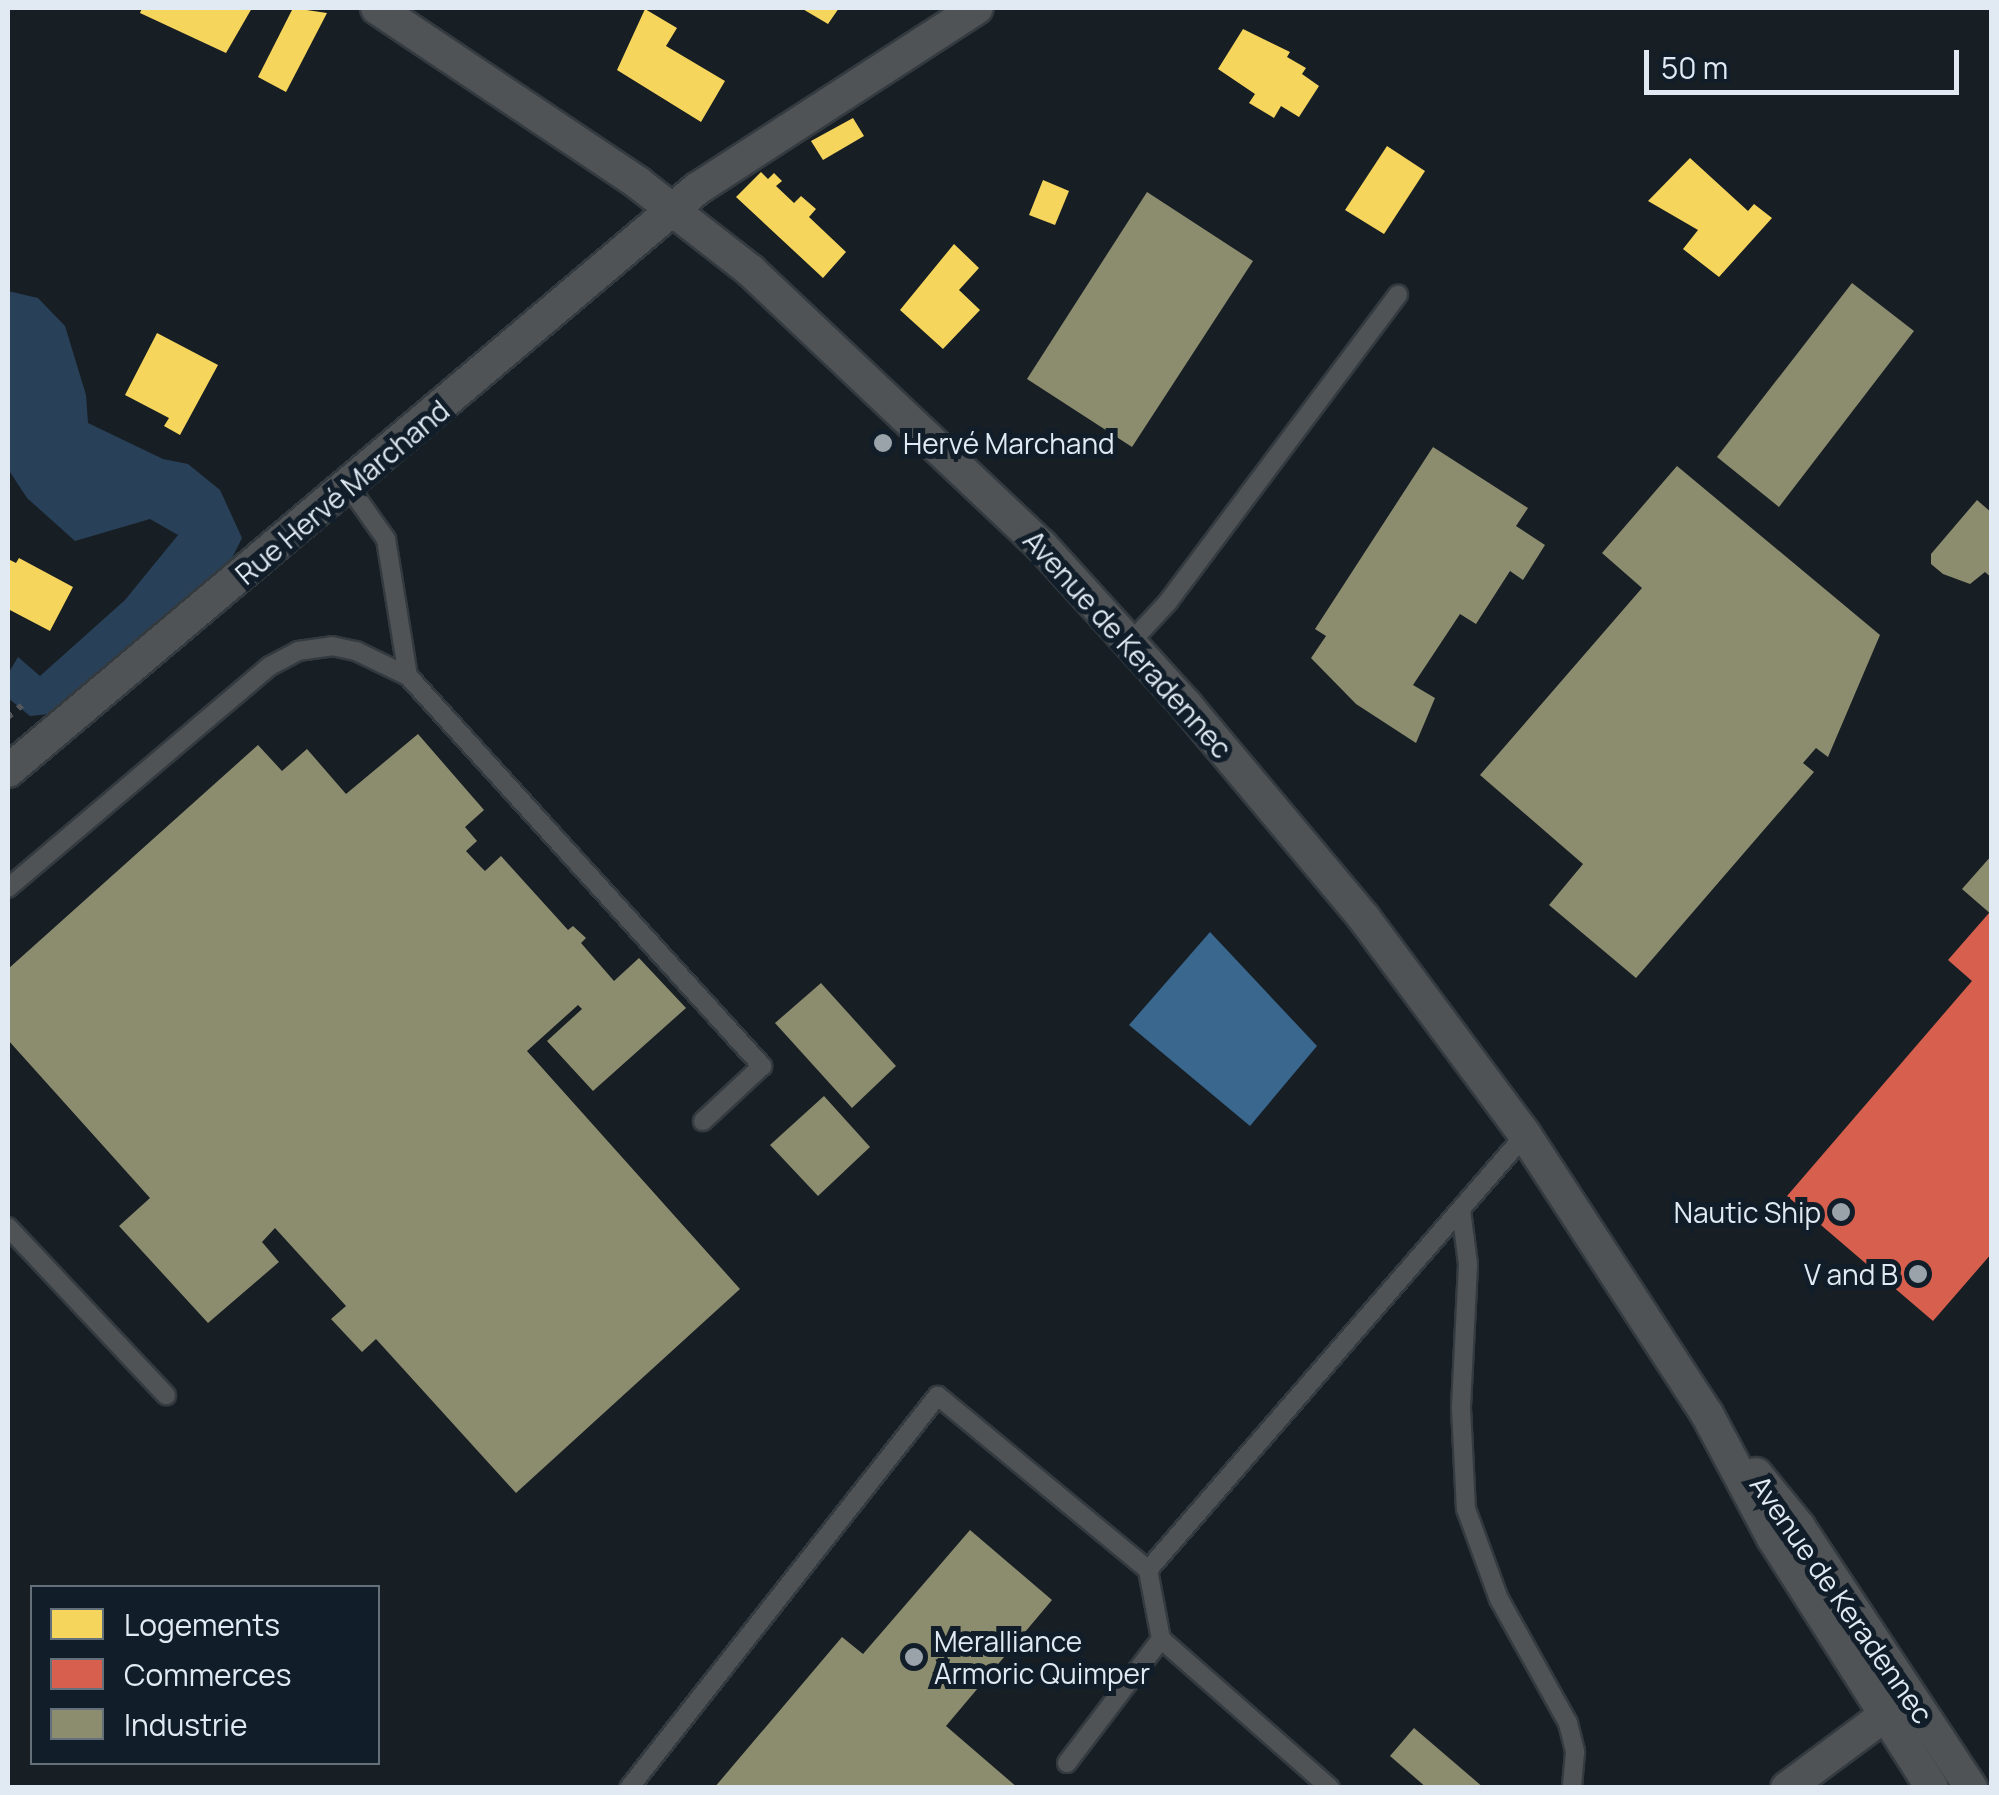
<!DOCTYPE html>
<meta charset="utf-8">
<style>
body{margin:0}
#map{position:relative;width:1999px;height:1795px;overflow:hidden;background:#171e24;font-family:Manrope,sans-serif}
div>[style]{position:absolute}
[style*='--x']{left:calc(var(--x)*1px);top:calc(var(--y)*1px);width:calc(var(--w)*1px);rotate:calc(var(--a)*1deg)}
.green>*{inset:0;background:#294158}
.water>*{inset:0;background:#3a678e}
.homes>*{inset:0;background:#f6d55c}
.shops>*{inset:0;background:#d6604d}
.industry>*{inset:0;background:#8c8c6e}
.path>*{height:6px;margin-top:-3px;transform-origin:0;background:repeating-linear-gradient(90deg,#53575b 0 5px,transparent 0 13px)}
.roads{filter:drop-shadow(2px 0 #343b40) drop-shadow(-2px 0 #343b40) drop-shadow(0 2px #343b40) drop-shadow(0 -2px #343b40)}
.lane>*{height:18px;margin:-9px;padding:0 9px;transform-origin:9px;border-radius:9px;background:#505356}
.street>*{height:32px;margin:-16px;padding:0 16px;transform-origin:16px;border-radius:16px;background:#505356}
.dots>*{width:28px;height:28px;translate:-50% -50%;box-sizing:border-box;border:5px solid #111e2a;border-radius:50%}
span{translate:-50% -50%;white-space:nowrap;text-align:center;line-height:1.15;-webkit-text-stroke:10px #111e2a;paint-order:stroke}
.poi-label{font-size:28px;color:#e1eaf2}
.left{translate:0 -50%;text-align:left}
.right{translate:-100% -50%;text-align:right}
.street-label{font-size:28px;color:#e1eaf2}
.frame{position:absolute;inset:0;border:10px solid #e1eaf2;pointer-events:none}
.legend{position:absolute;left:30px;top:1585px;width:350px;height:180px;box-sizing:border-box;background:#111e2a;border:2px solid #64707a;margin:0;padding:12px 18px;list-style:none;font-size:30px;color:#e1eaf2}
.legend li{display:flex;align-items:center;gap:20px;height:50px}
.legend b{width:50px;border:2px solid #64707a}
.scale{position:absolute;left:1644px;top:50px;width:315px;height:45px;box-sizing:border-box;border:5px solid #e1eaf2;border-top:0;padding-left:12px;font-size:30px;line-height:35px;white-space:nowrap;color:#e1eaf2;-webkit-text-stroke:8px #111e2a;paint-order:stroke}
</style>
<div id="map">
<div class="green">
<i style="clip-path:polygon(8px 291px,38px 298px,65px 326px,86px 395px,88px 423px,163px 459px,188px 464px,220px 490px,242px 538px,227px 568px,182px 600px,166px 628px,59px 713px,30px 716px,8px 698px,8px 674px,18px 657px,40px 676px,125px 600px,178px 535px,150px 519px,75px 541px,27px 498px,8px 469px)"></i>
</div>
<div class="water">
<i style="clip-path:polygon(1210px 932px,1317px 1046px,1250px 1126px,1129px 1025px)"></i>
</div>
<div class="homes">
<i style="clip-path:polygon(142px 8px,252px 8px,226px 53px,140px 13px)"></i>
<i style="clip-path:polygon(293px 8px,327px 13px,286px 92px,258px 77px)"></i>
<i style="clip-path:polygon(801px 8px,839px 8px,828px 24px)"></i>
<i style="clip-path:polygon(645px 9px,677px 28px,666px 46px,725px 81px,701px 122px,617px 70px)"></i>
<i style="clip-path:polygon(1243px 29px,1290px 52px,1287px 57px,1306px 68px,1302px 74px,1319px 86px,1299px 117px,1281px 106px,1274px 118px,1249px 103px,1255px 94px,1218px 69px)"></i>
<i style="clip-path:polygon(853px 118px,864px 136px,823px 160px,811px 141px)"></i>
<i style="clip-path:polygon(1387px 146px,1425px 171px,1384px 234px,1345px 210px)"></i>
<i style="clip-path:polygon(1690px 158px,1748px 211px,1754px 204px,1772px 218px,1719px 277px,1683px 249px,1698px 230px,1648px 201px)"></i>
<i style="clip-path:polygon(761px 172px,768px 179px,774px 173px,782px 181px,776px 186px,794px 203px,801px 196px,816px 209px,809px 217px,846px 252px,823px 278px,736px 197px)"></i>
<i style="clip-path:polygon(1043px 180px,1069px 191px,1055px 225px,1029px 215px)"></i>
<i style="clip-path:polygon(954px 244px,979px 268px,959px 290px,980px 310px,943px 349px,900px 310px)"></i>
<i style="clip-path:polygon(157px 333px,218px 365px,180px 435px,164px 426px,169px 418px,125px 395px)"></i>
<i style="clip-path:polygon(19px 558px,73px 587px,50px 631px,8px 609px,8px 559px,16px 563px)"></i>
</div>
<div class="shops">
<i style="clip-path:polygon(1989px 913px,1992px 1253px,1933px 1321px,1787px 1196px,1972px 981px,1948px 960px)"></i>
</div>
<div class="industry">
<i style="clip-path:polygon(1147px 192px,1253px 261px,1132px 447px,1027px 379px)"></i>
<i style="clip-path:polygon(1852px 283px,1914px 331px,1779px 507px,1717px 457px)"></i>
<i style="clip-path:polygon(1433px 447px,1528px 508px,1516px 526px,1545px 545px,1523px 580px,1510px 571px,1476px 624px,1460px 614px,1413px 685px,1435px 698px,1416px 743px,1356px 704px,1311px 658px,1326px 636px,1315px 629px)"></i>
<i style="clip-path:polygon(1677px 466px,1880px 635px,1828px 757px,1816px 748px,1803px 763px,1814px 772px,1636px 978px,1549px 905px,1583px 864px,1480px 775px,1642px 588px,1602px 553px)"></i>
<i style="clip-path:polygon(1977px 500px,1992px 513px,1992px 578px,1985px 572px,1970px 584px,1943px 574px,1931px 564px,1931px 554px)"></i>
<i style="clip-path:polygon(418px 734px,484px 810px,465px 827px,477px 841px,466px 851px,479px 865px,485px 871px,501px 856px,568px 930px,573px 926px,586px 938px,581px 943px,614px 981px,639px 958px,686px 1008px,593px 1091px,547px 1041px,582px 1009px,578px 1005px,527px 1051px,740px 1289px,516px 1493px,376px 1339px,362px 1352px,331px 1319px,346px 1306px,275px 1228px,262px 1242px,279px 1262px,208px 1323px,119px 1226px,150px 1198px,8px 1040px,8px 969px,258px 745px,282px 771px,307px 749px,346px 794px)"></i>
<i style="clip-path:polygon(1992px 855px,1992px 915px,1962px 889px)"></i>
<i style="clip-path:polygon(821px 983px,896px 1066px,852px 1108px,775px 1023px)"></i>
<i style="clip-path:polygon(824px 1096px,870px 1147px,818px 1196px,770px 1145px)"></i>
<i style="clip-path:polygon(970px 1530px,1052px 1600px,946px 1726px,1018px 1788px,714px 1788px,842px 1637px,863px 1654px)"></i>
<i style="clip-path:polygon(1414px 1728px,1484px 1788px,1427px 1788px,1390px 1756px)"></i>
</div>
<div class="path">
<i style="--x:8;--y:717;--w:23;--a:-40"></i>
</div>
<div class="roads">
<div class="lane">
<i style="--x:349;--y:487;--w:64;--a:54.6"></i>
<i style="--x:386;--y:539;--w:139;--a:80.9"></i>
<i style="--x:408;--y:676;--w:527;--a:47.77"></i>
<i style="--x:762;--y:1066;--w:81;--a:137"></i>
<i style="--x:1130;--y:643;--w:56;--a:-47.2"></i>
<i style="--x:1168;--y:602;--w:384;--a:-53.2"></i>
<i style="--x:8;--y:888;--w:343;--a:-40.3"></i>
<i style="--x:270;--y:666;--w:32;--a:-28"></i>
<i style="--x:298;--y:651;--w:34;--a:-8"></i>
<i style="--x:332;--y:646;--w:25;--a:12"></i>
<i style="--x:356;--y:651;--w:58;--a:25.7"></i>
<i style="--x:1461;--y:1210;--w:54;--a:82.6"></i>
<i style="--x:1468;--y:1264;--w:144;--a:92.8"></i>
<i style="--x:1461;--y:1408;--w:101;--a:87.2"></i>
<i style="--x:1466;--y:1509;--w:96;--a:69.9"></i>
<i style="--x:1499;--y:1599;--w:142;--a:60.9"></i>
<i style="--x:1568;--y:1723;--w:30;--a:76"></i>
<i style="--x:1575;--y:1752;--w:36;--a:95"></i>
<i style="--x:8;--y:1227;--w:231;--a:46.8"></i>
<i style="--x:1161;--y:1639;--w:70;--a:-100.7"></i>
<i style="--x:1148;--y:1570;--w:576;--a:-49.09"></i>
<i style="--x:1067;--y:1763;--w:156;--a:-52.8"></i>
<i style="--x:1161;--y:1639;--w:225;--a:41.4"></i>
<i style="--x:629;--y:1788;--w:499;--a:-51.8"></i>
<i style="--x:938;--y:1396;--w:273;--a:39.6"></i>
</div>
<div class="street">
<i style="--x:377;--y:8;--w:314;--a:33.8"></i>
<i style="--x:638;--y:183;--w:143;--a:37.9"></i>
<i style="--x:751;--y:271;--w:400;--a:43.4"></i>
<i style="--x:1042;--y:546;--w:215;--a:47.8"></i>
<i style="--x:1186;--y:705;--w:278;--a:50.1"></i>
<i style="--x:1364;--y:918;--w:270;--a:53.4"></i>
<i style="--x:1525;--y:1135;--w:333;--a:56.9"></i>
<i style="--x:1707;--y:1414;--w:140;--a:62"></i>
<i style="--x:1773;--y:1538;--w:296;--a:57.5"></i>
<i style="--x:8;--y:771;--w:902;--a:-40.19"></i>
<i style="--x:697;--y:189;--w:333;--a:-32.9"></i>
<i style="--x:1756;--y:1474;--w:68;--a:50.9"></i>
<i style="--x:1799;--y:1527;--w:313;--a:56.6"></i>
<i style="--x:1787;--y:1788;--w:146;--a:-36.6"></i>
</div>
</div>
<div class="dots">
<i style="left:883px;top:443px;background:#9aa3aa"></i>
<i style="left:1841px;top:1212px;background:#9aa3aa"></i>
<i style="left:1918px;top:1274px;background:#9aa3aa"></i>
<i style="left:914px;top:1657px;background:#9aa3aa"></i>
</div>
<div class="poi-label">
<span class="left" style="left:903px;top:443px">Hervé Marchand</span>
<span class="right" style="left:1821px;top:1212px">Nautic Ship</span>
<span class="right" style="left:1898px;top:1274px">V and B</span>
<span class="left" style="left:934px;top:1657px">Meralliance<br>Armoric Quimper</span>
</div>
<div class="street-label">
<span style="left:342px;top:492px;rotate:-40deg">Rue Hervé Marchand</span>
<span style="left:1128px;top:644px;rotate:48deg">Avenue de Keradennec</span>
<span style="left:1842px;top:1599px;rotate:55deg">Avenue de Keradennec</span>
</div>
<div class="frame"></div>
<ul class="legend">
<li><b style="height:28px;background:#f6d55c"></b>Logements</li>
<li><b style="height:28px;background:#d6604d"></b>Commerces</li>
<li><b style="height:28px;background:#8c8c6e"></b>Industrie</li>
</ul>
<div class="scale">50 m</div>
</div>
